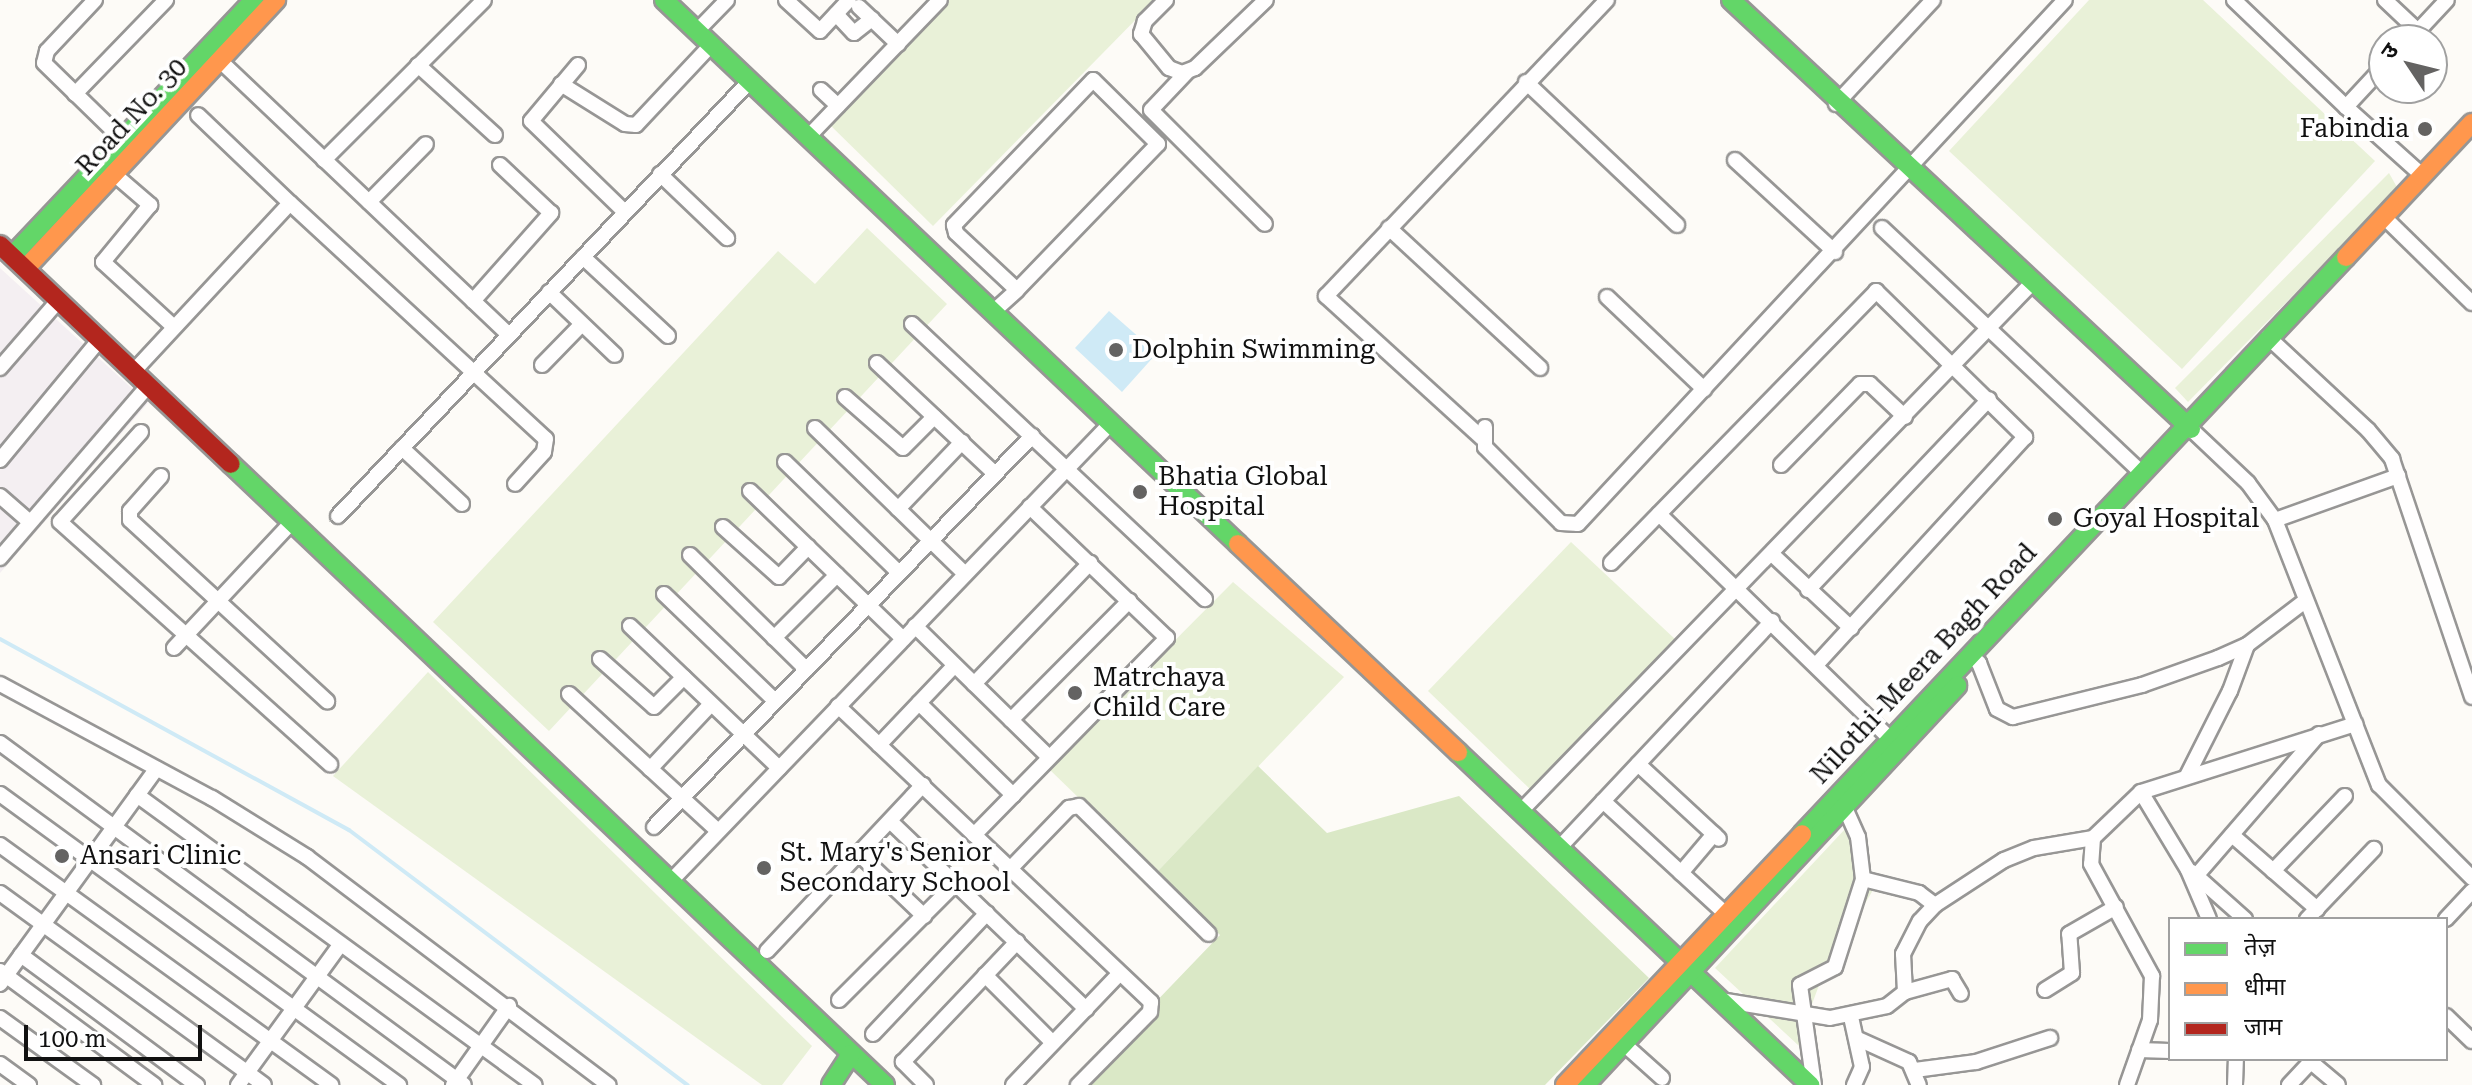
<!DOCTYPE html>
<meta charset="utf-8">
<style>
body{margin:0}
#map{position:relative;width:2472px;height:1085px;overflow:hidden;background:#fdfbf7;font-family:"Roboto Serif","Noto Sans Devanagari",serif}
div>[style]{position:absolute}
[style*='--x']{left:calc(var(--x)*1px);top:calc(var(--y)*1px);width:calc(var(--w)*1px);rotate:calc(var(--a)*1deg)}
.industrial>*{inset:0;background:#f4eff2}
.green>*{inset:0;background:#e9f1d8}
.forest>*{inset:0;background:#dae8c6}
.water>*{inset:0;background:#cfeaf6}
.stream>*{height:4px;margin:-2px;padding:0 2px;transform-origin:2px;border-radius:2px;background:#cfeaf6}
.roads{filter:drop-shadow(2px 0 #979695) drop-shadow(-2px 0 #979695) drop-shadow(0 2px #979695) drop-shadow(0 -2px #979695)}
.street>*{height:14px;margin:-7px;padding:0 7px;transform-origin:7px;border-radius:7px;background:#fffefe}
.fast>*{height:18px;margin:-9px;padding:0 9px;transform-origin:9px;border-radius:9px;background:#63d668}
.slow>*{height:18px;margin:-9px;padding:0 9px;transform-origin:9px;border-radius:9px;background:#ff974d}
.jam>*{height:18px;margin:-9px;padding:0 9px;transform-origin:9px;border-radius:9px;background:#b3261e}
.dots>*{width:22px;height:22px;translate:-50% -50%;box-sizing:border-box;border:4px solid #fff;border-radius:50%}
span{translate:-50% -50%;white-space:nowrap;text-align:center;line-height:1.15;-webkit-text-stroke:8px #fff;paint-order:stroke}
.street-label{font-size:26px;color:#111}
.poi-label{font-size:26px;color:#111}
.right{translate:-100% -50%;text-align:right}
.left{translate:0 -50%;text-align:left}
.legend{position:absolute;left:2168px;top:917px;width:280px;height:144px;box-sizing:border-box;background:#fff;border:2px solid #a0a0a0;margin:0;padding:10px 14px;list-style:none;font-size:24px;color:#111}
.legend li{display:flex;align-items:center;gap:16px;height:40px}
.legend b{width:40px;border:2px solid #a0a0a0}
.north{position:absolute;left:2368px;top:24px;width:80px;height:80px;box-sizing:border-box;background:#fff;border:2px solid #a0a0a0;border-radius:50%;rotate:305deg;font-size:22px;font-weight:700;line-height:32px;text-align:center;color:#111}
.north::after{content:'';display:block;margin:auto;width:28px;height:36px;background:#646362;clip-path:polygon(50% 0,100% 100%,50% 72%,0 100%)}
.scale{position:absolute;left:24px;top:1025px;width:178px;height:36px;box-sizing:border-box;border:4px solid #111;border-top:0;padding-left:10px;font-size:24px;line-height:28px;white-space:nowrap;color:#111;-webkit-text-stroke:6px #fff;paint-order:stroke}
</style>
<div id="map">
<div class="industrial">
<i style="clip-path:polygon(0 268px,148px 403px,0 573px)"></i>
</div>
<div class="green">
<i style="clip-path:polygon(947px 0,1155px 0,933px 226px,827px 122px)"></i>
<i style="clip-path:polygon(2089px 0,2203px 0,2375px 161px,2182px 369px,1949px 151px)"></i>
<i style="clip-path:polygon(2389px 173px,2398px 189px,2188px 402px,2175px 388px)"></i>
<i style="clip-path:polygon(867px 228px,947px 304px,549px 731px,433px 622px,778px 251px,815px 284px)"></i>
<i style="clip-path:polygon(1571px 542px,1676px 640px,1532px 791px,1428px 691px)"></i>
<i style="clip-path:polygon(1233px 582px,1344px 677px,1156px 873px,1048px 768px)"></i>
<i style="clip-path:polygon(428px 672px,812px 1046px,782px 1085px,762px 1085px,333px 776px)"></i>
<i style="clip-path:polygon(1846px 828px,1873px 890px,1822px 977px,1808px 1015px,1812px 1058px,1715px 968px)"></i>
</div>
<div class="forest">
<i style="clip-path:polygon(1258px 766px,1327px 833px,1459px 796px,1649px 978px,1545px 1085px,1076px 1085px,1220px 935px,1156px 873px)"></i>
</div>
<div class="water">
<i style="clip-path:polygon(1109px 311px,1157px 353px,1122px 392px,1075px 348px)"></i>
</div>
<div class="stream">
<i style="--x:0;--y:639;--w:398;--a:28.7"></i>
<i style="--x:349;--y:830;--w:424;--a:37"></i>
</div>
<div class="roads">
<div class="street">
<i style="--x:95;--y:0;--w:70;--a:133.3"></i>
<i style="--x:47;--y:51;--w:12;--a:104"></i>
<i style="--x:44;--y:63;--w:110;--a:44.3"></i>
<i style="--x:786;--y:0;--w:46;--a:42.4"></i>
<i style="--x:820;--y:31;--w:42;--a:-46.9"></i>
<i style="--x:1166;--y:0;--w:30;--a:135"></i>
<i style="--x:1145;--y:21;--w:14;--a:107"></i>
<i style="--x:1141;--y:34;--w:44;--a:50.5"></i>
<i style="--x:1169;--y:68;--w:14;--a:21"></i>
<i style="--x:1182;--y:73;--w:14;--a:-21"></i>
<i style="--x:1195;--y:68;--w:98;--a:-43.8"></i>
<i style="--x:2234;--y:0;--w:155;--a:43.7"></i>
<i style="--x:2385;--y:0;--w:45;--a:43.2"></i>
<i style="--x:2418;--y:31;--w:42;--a:-46.9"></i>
<i style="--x:859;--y:7;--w:54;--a:43.5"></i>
<i style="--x:836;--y:14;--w:26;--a:47"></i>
<i style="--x:854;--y:33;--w:23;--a:-38"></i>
<i style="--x:697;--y:31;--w:43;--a:-45.9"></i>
<i style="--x:213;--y:54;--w:408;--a:43.5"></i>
<i style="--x:418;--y:65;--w:104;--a:42.3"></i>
<i style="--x:578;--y:65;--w:73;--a:130"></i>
<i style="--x:531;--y:121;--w:131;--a:44.1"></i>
<i style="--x:2384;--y:66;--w:56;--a:132.8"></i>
<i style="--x:2346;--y:107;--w:103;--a:41.9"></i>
<i style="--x:1187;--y:72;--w:52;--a:133.5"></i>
<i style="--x:1151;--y:110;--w:161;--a:45"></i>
<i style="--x:1526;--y:82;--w:208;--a:43.4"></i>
<i style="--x:561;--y:84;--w:75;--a:32"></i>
<i style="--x:625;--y:124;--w:11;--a:5"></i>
<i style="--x:636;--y:125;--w:110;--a:-46.8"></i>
<i style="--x:821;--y:90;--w:23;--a:43"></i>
<i style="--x:75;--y:94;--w:131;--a:-45.9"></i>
<i style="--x:1836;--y:104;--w:142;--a:-47"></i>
<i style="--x:808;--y:137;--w:190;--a:-46.1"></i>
<i style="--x:324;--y:160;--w:226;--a:-45"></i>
<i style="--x:1735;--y:160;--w:136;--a:42.6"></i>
<i style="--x:114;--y:174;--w:48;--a:40.7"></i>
<i style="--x:150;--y:205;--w:74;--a:129.5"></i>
<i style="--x:103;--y:262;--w:96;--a:42.5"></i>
<i style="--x:660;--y:174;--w:93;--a:43.7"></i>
<i style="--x:369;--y:202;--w:81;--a:-45.5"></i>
<i style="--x:290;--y:203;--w:348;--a:42.7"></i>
<i style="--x:546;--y:439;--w:13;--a:99"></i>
<i style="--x:544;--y:452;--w:43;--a:132.2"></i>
<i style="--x:2389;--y:222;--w:116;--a:44.3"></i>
<i style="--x:1389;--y:228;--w:206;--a:42.8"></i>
<i style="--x:1882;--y:228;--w:354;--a:43.3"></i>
<i style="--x:583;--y:257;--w:116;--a:42.9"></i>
<i style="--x:549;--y:292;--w:91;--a:43.7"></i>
<i style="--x:1607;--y:297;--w:134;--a:43.5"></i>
<i style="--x:473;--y:301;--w:118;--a:-48.4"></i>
<i style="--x:551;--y:213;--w:70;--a:-136.7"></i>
<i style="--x:994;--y:311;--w:31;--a:-42"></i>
<i style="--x:1017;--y:290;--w:203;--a:-46"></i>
<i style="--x:1158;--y:144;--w:91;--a:-135.4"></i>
<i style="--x:1093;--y:80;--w:201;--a:133.8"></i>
<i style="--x:954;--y:225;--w:8;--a:76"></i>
<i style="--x:956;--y:233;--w:83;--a:43.1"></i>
<i style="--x:912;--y:324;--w:402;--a:43.2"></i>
<i style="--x:2268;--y:337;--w:137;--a:42.9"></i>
<i style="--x:2368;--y:430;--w:38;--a:50"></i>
<i style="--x:2392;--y:459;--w:251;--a:71.4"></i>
<i style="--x:877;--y:363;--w:162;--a:43.2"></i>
<i style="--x:542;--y:365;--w:57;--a:-45.7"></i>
<i style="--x:0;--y:368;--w:90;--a:-49.1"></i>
<i style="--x:134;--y:371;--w:229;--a:-47.1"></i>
<i style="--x:290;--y:203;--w:127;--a:-136.3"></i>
<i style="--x:845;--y:397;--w:77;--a:41.3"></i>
<i style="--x:903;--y:448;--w:44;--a:-45"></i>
<i style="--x:1485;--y:427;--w:20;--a:90"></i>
<i style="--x:1485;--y:447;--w:107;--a:45"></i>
<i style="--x:1561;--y:523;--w:17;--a:3"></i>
<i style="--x:1578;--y:524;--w:715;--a:-47.1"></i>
<i style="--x:815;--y:428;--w:209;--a:44.2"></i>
<i style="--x:2192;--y:430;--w:77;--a:43.4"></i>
<i style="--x:2248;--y:483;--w:46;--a:53.9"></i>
<i style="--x:2275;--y:520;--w:285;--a:68.6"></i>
<i style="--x:2379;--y:785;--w:132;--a:45"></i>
<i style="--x:141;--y:432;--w:121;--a:132"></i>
<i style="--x:60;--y:522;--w:363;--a:41.9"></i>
<i style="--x:1482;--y:438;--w:211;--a:-137.7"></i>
<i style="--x:1326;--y:296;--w:408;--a:-46.5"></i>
<i style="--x:402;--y:448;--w:82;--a:43"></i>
<i style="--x:0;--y:460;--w:157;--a:-50.4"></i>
<i style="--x:785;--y:462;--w:159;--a:44.2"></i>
<i style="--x:1781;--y:465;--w:113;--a:-45.7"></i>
<i style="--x:1860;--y:384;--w:10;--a:0"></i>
<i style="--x:1870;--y:384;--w:48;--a:43.3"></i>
<i style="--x:161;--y:476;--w:47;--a:131.5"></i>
<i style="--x:130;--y:511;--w:9;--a:90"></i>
<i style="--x:130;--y:520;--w:268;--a:42.6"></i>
<i style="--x:750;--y:491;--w:213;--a:44"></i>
<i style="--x:0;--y:496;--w:38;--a:41"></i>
<i style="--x:898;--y:509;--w:93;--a:-46.3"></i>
<i style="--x:1659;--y:514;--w:322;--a:44.2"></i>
<i style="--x:338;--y:516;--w:598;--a:-46.56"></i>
<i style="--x:2275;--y:520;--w:131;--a:-19.7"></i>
<i style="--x:723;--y:527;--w:75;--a:41.8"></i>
<i style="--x:779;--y:577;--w:42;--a:-46"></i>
<i style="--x:690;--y:555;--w:163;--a:44.5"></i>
<i style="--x:1773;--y:555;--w:107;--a:43.1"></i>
<i style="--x:0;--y:558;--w:228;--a:-49.3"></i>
<i style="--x:1611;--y:563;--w:380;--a:-45.7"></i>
<i style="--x:1876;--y:291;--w:209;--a:44.4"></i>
<i style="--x:2025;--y:437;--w:309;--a:132.5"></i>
<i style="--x:1808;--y:590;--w:263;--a:-46.5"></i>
<i style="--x:664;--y:594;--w:154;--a:43.9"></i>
<i style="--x:630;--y:626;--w:206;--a:43.6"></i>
<i style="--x:915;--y:626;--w:187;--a:44.4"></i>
<i style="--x:774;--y:638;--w:89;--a:-45"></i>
<i style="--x:174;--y:648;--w:173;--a:-46.9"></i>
<i style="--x:1970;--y:654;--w:13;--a:45"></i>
<i style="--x:1979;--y:663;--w:49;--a:68.6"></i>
<i style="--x:1997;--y:709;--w:18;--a:27"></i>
<i style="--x:2013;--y:717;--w:133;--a:-13.9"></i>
<i style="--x:2142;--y:685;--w:81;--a:-19.6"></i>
<i style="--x:2218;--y:658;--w:32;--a:-24"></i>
<i style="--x:2247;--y:645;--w:73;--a:-37.2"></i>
<i style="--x:600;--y:659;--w:72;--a:41.6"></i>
<i style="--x:654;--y:707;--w:42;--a:-45"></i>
<i style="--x:0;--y:684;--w:241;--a:28.3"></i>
<i style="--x:212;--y:798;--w:112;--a:31.8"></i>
<i style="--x:307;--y:857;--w:378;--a:37.1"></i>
<i style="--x:974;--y:684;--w:168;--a:-46.2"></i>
<i style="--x:569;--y:694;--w:202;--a:42.6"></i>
<i style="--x:919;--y:703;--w:132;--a:44.4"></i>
<i style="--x:838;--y:706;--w:431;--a:43.4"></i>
<i style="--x:1151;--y:1002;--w:10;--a:96"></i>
<i style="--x:1150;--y:1012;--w:103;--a:134.6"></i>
<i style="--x:1011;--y:720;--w:168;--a:-45.2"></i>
<i style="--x:0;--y:743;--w:576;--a:36.39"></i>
<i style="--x:879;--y:745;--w:110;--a:-46.5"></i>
<i style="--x:1638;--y:764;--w:110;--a:42.8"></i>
<i style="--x:650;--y:769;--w:89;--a:-46.8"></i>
<i style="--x:2187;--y:776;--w:95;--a:-63.2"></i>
<i style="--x:2230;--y:691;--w:49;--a:-69.7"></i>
<i style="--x:2141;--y:792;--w:91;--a:58.9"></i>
<i style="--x:2188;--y:870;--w:53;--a:66.8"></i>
<i style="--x:0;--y:794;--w:494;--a:36.1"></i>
<i style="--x:137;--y:795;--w:492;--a:36.1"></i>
<i style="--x:1603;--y:801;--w:167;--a:42.6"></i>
<i style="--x:1522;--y:810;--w:733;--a:-45.94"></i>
<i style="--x:890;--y:821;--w:272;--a:43.8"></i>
<i style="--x:654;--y:827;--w:544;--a:-45.97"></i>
<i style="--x:974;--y:835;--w:276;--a:-45.6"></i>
<i style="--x:1167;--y:638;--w:190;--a:-136.3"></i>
<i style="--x:2232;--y:835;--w:113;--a:41"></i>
<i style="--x:2093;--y:838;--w:26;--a:94"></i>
<i style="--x:2091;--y:864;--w:128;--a:61.4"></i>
<i style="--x:2152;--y:976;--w:44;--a:92.6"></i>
<i style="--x:2150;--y:1020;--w:69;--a:109.5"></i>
<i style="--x:0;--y:845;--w:409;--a:35.9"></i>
<i style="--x:1560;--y:847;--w:310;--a:-46.8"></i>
<i style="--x:859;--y:854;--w:90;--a:43.6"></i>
<i style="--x:1010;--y:869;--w:85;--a:-46"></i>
<i style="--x:1069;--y:808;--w:10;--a:-11"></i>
<i style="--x:1079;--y:806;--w:182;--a:44.6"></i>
<i style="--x:2273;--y:871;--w:104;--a:-46.2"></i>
<i style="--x:2192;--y:872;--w:71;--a:41.6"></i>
<i style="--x:1681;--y:873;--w:51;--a:-49.8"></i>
<i style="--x:2196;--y:876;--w:188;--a:-49.1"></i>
<i style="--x:1863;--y:879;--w:58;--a:14"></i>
<i style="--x:1919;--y:893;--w:20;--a:37"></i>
<i style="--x:670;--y:882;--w:635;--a:-46.15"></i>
<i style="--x:0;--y:893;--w:326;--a:36"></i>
<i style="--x:2307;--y:919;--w:97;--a:-46.3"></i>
<i style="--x:2446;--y:919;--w:38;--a:-47"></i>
<i style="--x:767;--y:951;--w:228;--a:-46.8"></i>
<i style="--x:21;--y:955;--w:219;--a:36.5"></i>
<i style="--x:0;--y:971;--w:192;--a:36.5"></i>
<i style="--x:985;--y:975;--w:96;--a:45"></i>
<i style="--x:0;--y:984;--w:266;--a:-54"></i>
<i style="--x:2045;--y:990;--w:32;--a:-32"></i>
<i style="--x:2072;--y:973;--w:39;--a:-94"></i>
<i style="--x:2069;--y:934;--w:54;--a:-29.9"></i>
<i style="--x:1905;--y:992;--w:49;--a:-15.5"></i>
<i style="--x:1952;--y:979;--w:17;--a:59"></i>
<i style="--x:839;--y:1000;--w:165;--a:-45"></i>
<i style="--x:1720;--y:1000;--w:111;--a:9.3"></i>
<i style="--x:1830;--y:1018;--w:58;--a:-11.9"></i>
<i style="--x:1887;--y:1006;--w:23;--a:-38"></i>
<i style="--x:1905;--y:992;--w:38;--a:-93"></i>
<i style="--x:1903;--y:954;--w:37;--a:-63"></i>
<i style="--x:1920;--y:921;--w:22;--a:-47"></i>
<i style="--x:1935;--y:905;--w:82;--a:-33.1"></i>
<i style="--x:2004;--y:860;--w:32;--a:-22"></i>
<i style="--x:2034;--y:848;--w:60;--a:-9.6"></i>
<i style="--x:2093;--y:838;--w:66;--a:-43.8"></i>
<i style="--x:2141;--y:792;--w:225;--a:-17.6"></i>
<i style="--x:2446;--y:1016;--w:36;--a:44"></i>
<i style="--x:1851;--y:1017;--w:51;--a:77.6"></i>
<i style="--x:1862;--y:1067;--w:20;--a:114"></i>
<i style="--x:0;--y:1018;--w:115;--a:35.8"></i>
<i style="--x:873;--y:1034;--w:166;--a:-46.7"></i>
<i style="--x:1856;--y:1038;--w:58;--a:24.4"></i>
<i style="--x:1909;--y:1062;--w:25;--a:67"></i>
<i style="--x:1624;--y:1044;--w:51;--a:41.8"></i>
<i style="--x:2139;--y:1050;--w:31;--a:2"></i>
<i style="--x:2311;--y:1062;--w:35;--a:40"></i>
<i style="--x:0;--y:1064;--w:36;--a:36"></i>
<i style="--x:1915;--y:1070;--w:62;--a:-7.5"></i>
<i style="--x:1976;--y:1062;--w:78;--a:-18"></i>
<i style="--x:238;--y:1085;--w:173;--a:-53.9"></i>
<i style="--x:453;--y:1085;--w:97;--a:-54.7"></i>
<i style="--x:926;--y:1085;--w:33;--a:-135"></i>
<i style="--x:903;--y:1062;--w:166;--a:-46.5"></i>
<i style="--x:1013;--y:1085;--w:153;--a:-46.3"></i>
<i style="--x:1814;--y:1085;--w:101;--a:-98"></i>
<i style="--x:1800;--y:985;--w:39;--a:-27"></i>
<i style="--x:1835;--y:967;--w:92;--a:-72.3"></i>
<i style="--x:1863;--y:879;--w:42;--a:-96.8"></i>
<i style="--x:1858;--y:837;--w:32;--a:-114"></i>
<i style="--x:2235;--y:1085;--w:26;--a:-88"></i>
<i style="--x:2289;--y:1085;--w:35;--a:-47"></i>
</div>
<div class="fast">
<i style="--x:664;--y:0;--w:791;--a:43.46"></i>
<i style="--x:1731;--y:0;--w:629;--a:43"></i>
<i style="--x:12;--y:256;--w:352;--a:-46.6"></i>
<i style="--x:231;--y:464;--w:902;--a:43.52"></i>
<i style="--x:1458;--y:752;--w:485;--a:43.4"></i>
<i style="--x:1802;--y:834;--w:793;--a:-46.69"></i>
<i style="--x:831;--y:1085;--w:37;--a:-57"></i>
<i style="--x:1585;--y:1085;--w:546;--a:-47.01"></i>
</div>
<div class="slow">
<i style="--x:2346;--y:257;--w:184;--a:-46.8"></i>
<i style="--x:26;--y:268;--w:367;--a:-47"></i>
<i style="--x:1238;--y:544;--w:303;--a:43.4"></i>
<i style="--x:1565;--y:1085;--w:345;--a:-46.6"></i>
</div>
<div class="jam">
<i style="--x:0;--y:245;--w:318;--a:43.5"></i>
</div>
</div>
<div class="dots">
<i style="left:2425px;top:129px;background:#646362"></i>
<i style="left:1116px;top:350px;background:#646362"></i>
<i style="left:1140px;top:492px;background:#646362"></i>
<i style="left:2055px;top:519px;background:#646362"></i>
<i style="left:1075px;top:693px;background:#646362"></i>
<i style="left:62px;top:856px;background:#646362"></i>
<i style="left:764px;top:868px;background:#646362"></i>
</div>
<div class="street-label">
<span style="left:132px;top:117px;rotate:-47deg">Road No. 30</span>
<span style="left:1924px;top:664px;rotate:-47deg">Nilothi-Meera Bagh Road</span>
</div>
<div class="poi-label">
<span class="right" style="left:2409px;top:129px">Fabindia</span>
<span class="left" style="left:1132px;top:350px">Dolphin Swimming</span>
<span class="left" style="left:1158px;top:492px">Bhatia Global<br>Hospital</span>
<span class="left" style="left:2073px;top:519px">Goyal Hospital</span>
<span class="left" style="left:1093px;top:693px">Matrchaya<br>Child Care</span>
<span class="left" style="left:780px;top:868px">St. Mary's Senior<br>Secondary School</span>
<span class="left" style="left:80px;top:856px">Ansari Clinic</span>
</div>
<ul class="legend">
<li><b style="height:10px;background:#63d668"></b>तेज़</li>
<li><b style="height:10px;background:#ff974d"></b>धीमा</li>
<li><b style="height:10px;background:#b3261e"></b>जाम</li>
</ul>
<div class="north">उ</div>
<div class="scale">100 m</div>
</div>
